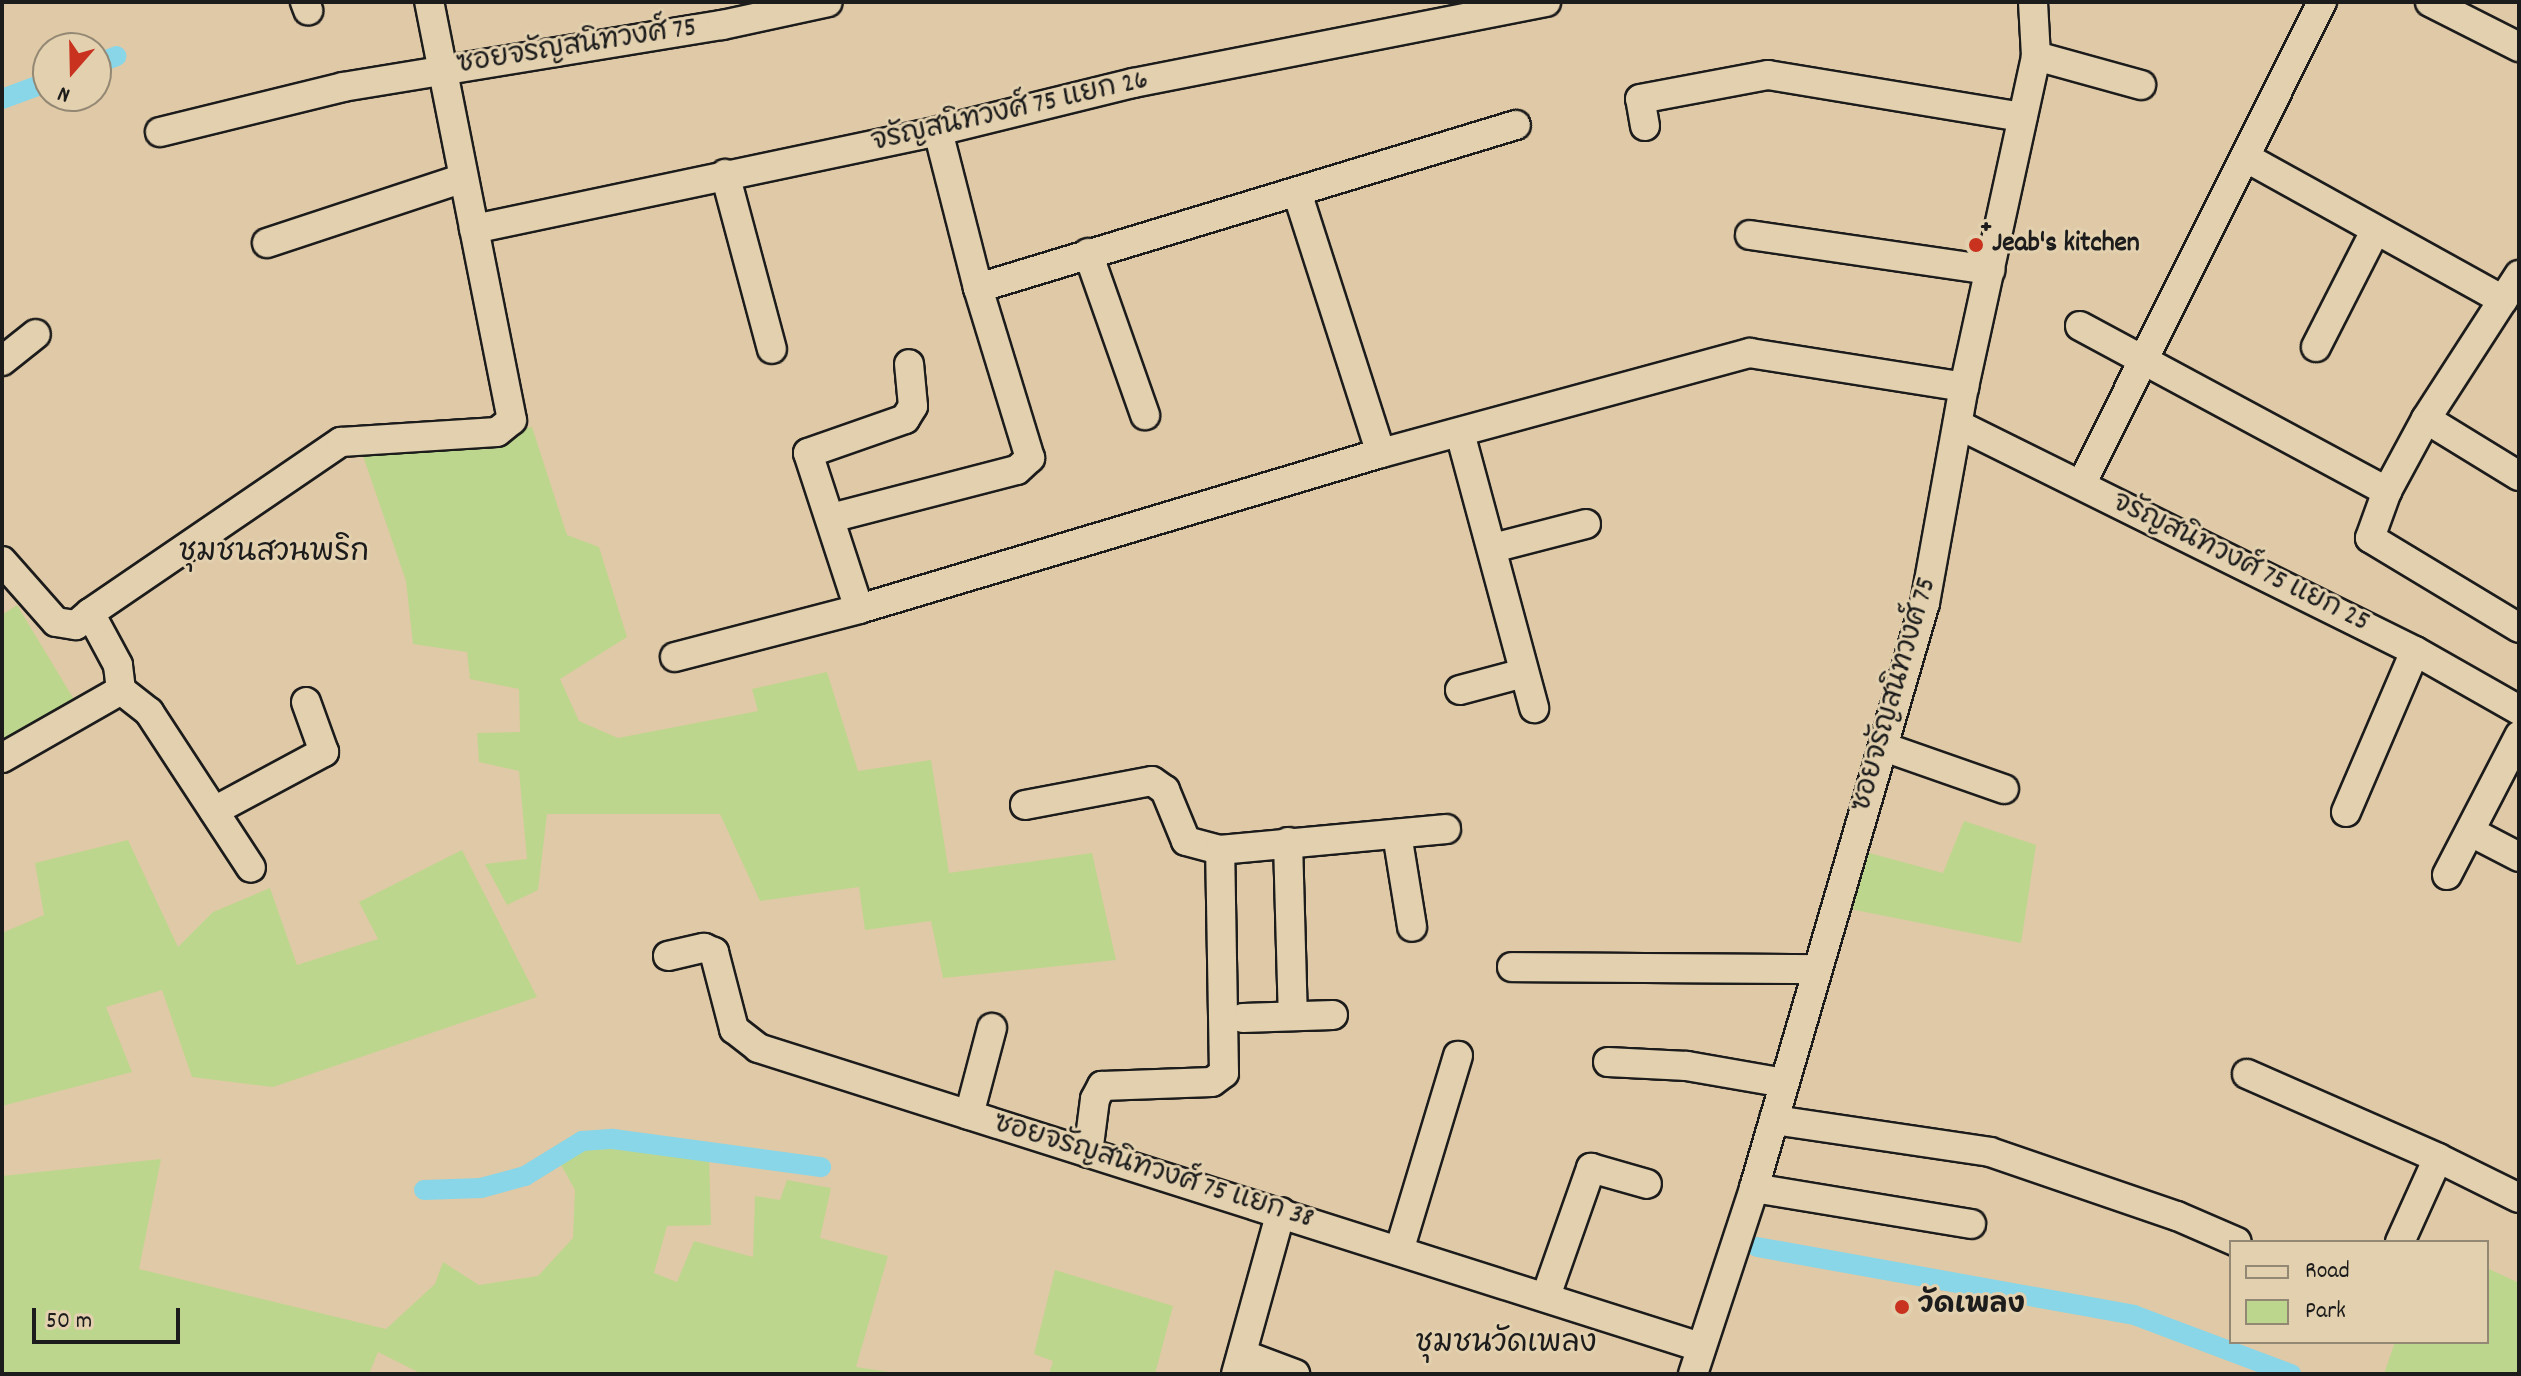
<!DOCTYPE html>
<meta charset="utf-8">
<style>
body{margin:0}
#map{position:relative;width:2521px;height:1376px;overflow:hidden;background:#e0c9a6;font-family:Dekko,"Playpen Sans Thai",sans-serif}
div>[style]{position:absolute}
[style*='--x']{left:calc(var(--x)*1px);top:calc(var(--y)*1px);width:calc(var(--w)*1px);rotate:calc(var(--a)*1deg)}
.green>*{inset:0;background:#bdd68d}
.canal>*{height:20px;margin:-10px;padding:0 10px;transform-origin:10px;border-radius:10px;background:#89d6e8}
.roads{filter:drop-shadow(2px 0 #1c1c1c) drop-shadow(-2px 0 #1c1c1c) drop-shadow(0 2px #1c1c1c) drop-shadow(0 -2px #1c1c1c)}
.minor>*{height:28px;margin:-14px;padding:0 14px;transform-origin:14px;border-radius:14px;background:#e2d0ae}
.dots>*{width:22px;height:22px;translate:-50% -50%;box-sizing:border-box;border:4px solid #e2d0ae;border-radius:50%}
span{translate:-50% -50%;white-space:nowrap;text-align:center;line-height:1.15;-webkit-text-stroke:6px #e2d0ae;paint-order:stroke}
.street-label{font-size:28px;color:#1c1c1c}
.poi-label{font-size:28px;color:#1c1c1c;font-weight:700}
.left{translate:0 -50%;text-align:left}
.neighbourhood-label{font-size:30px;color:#1c1c1c}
.frame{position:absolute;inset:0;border:4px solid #1c1c1c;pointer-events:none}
.legend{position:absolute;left:2229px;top:1240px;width:260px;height:104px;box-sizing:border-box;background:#e2d0ae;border:2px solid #938874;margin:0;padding:10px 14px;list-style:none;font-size:24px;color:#1c1c1c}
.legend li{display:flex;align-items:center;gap:16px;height:40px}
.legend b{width:40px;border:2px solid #938874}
.north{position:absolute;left:32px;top:32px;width:80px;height:80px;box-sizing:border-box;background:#e2d0ae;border:2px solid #938874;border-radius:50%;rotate:200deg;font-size:22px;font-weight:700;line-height:32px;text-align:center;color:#1c1c1c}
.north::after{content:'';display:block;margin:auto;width:28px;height:36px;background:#c8321e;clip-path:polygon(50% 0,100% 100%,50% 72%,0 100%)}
.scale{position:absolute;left:32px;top:1308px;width:148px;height:36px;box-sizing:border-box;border:4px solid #1c1c1c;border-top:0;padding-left:10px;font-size:24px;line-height:28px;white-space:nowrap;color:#1c1c1c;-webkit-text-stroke:6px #e2d0ae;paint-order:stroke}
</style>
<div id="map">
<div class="green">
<i style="clip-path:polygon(532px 427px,567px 535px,599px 547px,627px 637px,560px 679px,579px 721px,618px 738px,758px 711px,752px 689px,827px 672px,858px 771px,931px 760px,949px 873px,1092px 853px,1116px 960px,943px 978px,931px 921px,865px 930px,859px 887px,760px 901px,720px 814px,547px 814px,538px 890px,507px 905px,485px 864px,527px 859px,519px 771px,479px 762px,477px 733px,520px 732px,519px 689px,470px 679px,467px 652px,413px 644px,406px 581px,362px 453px)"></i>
<i style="clip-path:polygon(17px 605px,75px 701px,2px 748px,2px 615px)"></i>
<i style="clip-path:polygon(1964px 821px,2036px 845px,2021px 943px,1845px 908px,1862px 851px,1943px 873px)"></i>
<i style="clip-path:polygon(128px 840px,178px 947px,213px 912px,270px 888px,297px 965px,378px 939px,359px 902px,462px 850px,537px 997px,273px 1087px,192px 1077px,162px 990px,106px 1007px,132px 1072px,2px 1106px,2px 933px,44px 915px,35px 863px)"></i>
<i style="clip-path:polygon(598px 1143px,709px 1155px,711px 1225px,667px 1226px,654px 1273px,677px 1282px,694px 1241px,753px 1257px,755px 1196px,780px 1200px,787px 1180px,831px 1188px,820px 1238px,888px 1256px,856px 1367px,903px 1374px,422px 1374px,378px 1352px,369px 1374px,2px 1374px,2px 1176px,161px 1159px,139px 1269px,386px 1329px,435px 1284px,443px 1262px,479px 1285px,538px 1276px,573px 1238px,575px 1190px,560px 1163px)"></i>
<i style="clip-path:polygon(2487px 1268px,2519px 1283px,2519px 1374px,2384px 1374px,2395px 1342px,2487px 1342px)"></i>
<i style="clip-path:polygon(1055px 1270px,1173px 1306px,1155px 1374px,1049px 1374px,1053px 1361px,1034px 1354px)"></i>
</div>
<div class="canal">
<i style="--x:96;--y:64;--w:22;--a:-21"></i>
<i style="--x:2;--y:99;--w:49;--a:-20.3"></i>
<i style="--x:424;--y:1190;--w:57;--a:-2"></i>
<i style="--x:481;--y:1188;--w:46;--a:-15.3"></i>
<i style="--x:525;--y:1176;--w:67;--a:-31.6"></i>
<i style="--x:582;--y:1141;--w:31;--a:-4"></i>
<i style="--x:613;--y:1139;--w:210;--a:7.7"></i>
<i style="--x:1757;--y:1247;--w:383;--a:10.2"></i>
<i style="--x:2134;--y:1315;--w:168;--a:20.6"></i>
</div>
<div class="roads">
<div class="minor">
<i style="--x:305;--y:2;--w:9;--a:69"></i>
<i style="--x:2430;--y:2;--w:100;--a:26.8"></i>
<i style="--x:2036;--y:56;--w:109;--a:15.4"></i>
<i style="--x:1645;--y:126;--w:27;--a:-100"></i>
<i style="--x:1640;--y:99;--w:130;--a:-10.6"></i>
<i style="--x:1768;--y:75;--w:258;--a:9.4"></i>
<i style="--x:160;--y:132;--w:188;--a:-13.8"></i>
<i style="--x:343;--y:87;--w:384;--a:-9.3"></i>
<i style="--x:722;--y:25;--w:108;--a:-12.2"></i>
<i style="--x:2245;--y:157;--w:295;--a:29"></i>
<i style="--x:725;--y:174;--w:181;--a:75"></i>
<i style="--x:1297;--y:192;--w:274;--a:72.2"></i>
<i style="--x:474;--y:229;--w:474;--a:-11.9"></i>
<i style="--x:938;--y:131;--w:201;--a:-13.8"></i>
<i style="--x:1133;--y:83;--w:421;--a:-11.1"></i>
<i style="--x:1750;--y:235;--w:243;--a:8.3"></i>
<i style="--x:267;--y:243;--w:206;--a:-18.3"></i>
<i style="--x:1088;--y:253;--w:172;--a:70.6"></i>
<i style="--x:2519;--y:275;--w:171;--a:122.9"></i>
<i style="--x:2426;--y:419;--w:82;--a:118.4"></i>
<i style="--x:2387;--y:491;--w:50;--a:109.9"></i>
<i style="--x:2370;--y:538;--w:174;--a:31.1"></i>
<i style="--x:978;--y:288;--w:562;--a:-16.86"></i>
<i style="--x:2080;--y:326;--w:349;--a:28.3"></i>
<i style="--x:2316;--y:347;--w:128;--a:-63"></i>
<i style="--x:2;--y:361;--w:43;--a:-38.5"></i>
<i style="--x:2426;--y:419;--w:109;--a:31.5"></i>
<i style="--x:1959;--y:425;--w:509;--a:26.36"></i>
<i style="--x:2415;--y:651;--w:120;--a:29.6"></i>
<i style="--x:1460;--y:433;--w:285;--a:74.9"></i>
<i style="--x:2081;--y:485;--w:540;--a:-63.48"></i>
<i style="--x:831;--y:518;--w:192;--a:-14.5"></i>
<i style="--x:1017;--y:470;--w:18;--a:-43"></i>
<i style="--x:1030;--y:458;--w:178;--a:-107"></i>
<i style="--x:978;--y:288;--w:162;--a:-104.3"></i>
<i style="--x:1493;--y:548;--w:96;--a:-14.5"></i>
<i style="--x:2;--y:561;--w:81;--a:48.5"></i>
<i style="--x:56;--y:622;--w:20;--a:9"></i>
<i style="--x:76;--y:625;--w:18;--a:-41"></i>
<i style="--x:859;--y:609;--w:164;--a:-108.1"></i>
<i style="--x:808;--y:453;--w:103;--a:-19.3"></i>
<i style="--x:905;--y:419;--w:15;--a:-58"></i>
<i style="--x:913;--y:406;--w:42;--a:-95.4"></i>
<i style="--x:675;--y:657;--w:190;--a:-14.6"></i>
<i style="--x:859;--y:609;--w:545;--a:-16.64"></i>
<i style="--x:1381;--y:453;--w:382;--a:-15.2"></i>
<i style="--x:1750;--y:353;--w:217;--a:9"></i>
<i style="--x:121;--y:690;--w:36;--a:38"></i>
<i style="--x:149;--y:712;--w:186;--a:56.8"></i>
<i style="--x:1460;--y:690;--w:66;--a:-14.9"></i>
<i style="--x:1884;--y:747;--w:127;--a:19.3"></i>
<i style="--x:2;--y:758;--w:137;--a:-29.7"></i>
<i style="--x:121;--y:690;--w:25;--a:-97"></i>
<i style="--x:118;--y:665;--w:59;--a:-118.3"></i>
<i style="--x:90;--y:613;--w:304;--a:-34.3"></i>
<i style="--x:341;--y:442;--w:156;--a:-3.7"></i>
<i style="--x:497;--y:432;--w:19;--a:-39"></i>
<i style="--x:512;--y:420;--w:426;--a:-101.2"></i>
<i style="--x:1025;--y:805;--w:129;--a:-10.7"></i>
<i style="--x:1152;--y:781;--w:16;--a:35"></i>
<i style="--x:1165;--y:790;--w:55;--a:67.6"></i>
<i style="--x:1186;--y:841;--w:35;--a:15"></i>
<i style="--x:1220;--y:850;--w:227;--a:-5.3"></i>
<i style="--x:214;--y:811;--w:125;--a:-28.2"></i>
<i style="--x:324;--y:752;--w:53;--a:-109.8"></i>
<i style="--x:2346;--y:812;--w:175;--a:-66.8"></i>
<i style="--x:2471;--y:832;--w:54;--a:27.5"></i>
<i style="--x:1397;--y:834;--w:94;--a:80.8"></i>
<i style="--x:1288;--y:842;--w:174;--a:88.4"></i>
<i style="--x:2447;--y:875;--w:157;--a:-62.6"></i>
<i style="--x:668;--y:956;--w:37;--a:-13"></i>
<i style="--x:704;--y:948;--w:11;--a:22"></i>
<i style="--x:714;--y:952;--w:80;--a:75.4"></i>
<i style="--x:734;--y:1029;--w:31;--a:38"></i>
<i style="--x:758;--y:1048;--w:988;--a:17.61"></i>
<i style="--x:1512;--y:967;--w:303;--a:0.4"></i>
<i style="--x:1243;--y:1018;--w:90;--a:-1.9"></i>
<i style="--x:1608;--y:1062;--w:79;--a:2.9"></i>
<i style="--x:1687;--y:1066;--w:98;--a:9.9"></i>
<i style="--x:2247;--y:1074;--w:209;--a:23.7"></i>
<i style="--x:969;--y:1115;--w:90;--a:-75.2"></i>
<i style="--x:1774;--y:1120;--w:218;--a:8.4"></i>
<i style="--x:1990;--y:1152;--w:198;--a:18.9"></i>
<i style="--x:2177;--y:1216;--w:65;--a:23.4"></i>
<i style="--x:1088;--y:1153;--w:54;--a:-82.6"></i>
<i style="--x:1095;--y:1099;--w:15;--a:-62"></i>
<i style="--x:1102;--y:1086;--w:110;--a:-2.1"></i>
<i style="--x:1212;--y:1082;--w:15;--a:-37"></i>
<i style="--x:1224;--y:1073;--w:223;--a:-91"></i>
<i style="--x:1754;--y:1188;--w:220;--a:9.4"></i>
<i style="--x:2400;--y:1242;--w:92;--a:-65.7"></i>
<i style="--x:2438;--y:1158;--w:90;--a:26.3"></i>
<i style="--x:1399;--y:1251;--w:204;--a:-73.2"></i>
<i style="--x:1546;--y:1296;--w:136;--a:-70.6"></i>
<i style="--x:1591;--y:1168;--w:58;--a:15.9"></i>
<i style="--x:1242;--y:1354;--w:57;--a:20.7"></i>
<i style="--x:1236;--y:1374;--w:168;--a:-74.5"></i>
<i style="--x:1693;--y:1374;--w:196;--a:-71.8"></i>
<i style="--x:1754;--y:1188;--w:609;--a:-73.71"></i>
<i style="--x:1925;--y:603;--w:219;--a:-79.8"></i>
<i style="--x:1964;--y:387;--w:339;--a:-77.7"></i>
<i style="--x:2036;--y:56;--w:54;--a:-93.2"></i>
</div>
</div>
<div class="dots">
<i style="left:1976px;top:245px;background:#c8321e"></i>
<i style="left:1902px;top:1307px;background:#c8321e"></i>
</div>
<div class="street-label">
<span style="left:577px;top:48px;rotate:-9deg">ซอยจรัญสนิทวงศ์ 75</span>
<span style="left:1010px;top:113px;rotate:-13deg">จรัญสนิทวงศ์ 75 แยก 26</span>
<span style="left:2240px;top:564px;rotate:26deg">จรัญสนิทวงศ์ 75 แยก 25</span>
<span style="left:1896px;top:695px;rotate:-74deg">ซอยจรัญสนิทวงศ์ 75</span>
<span style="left:1153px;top:1173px;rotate:17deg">ซอยจรัญสนิทวงศ์ 75 แยก 38</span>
</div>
<div class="poi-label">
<span class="left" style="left:1992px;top:245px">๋Jeab's kitchen</span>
<span class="left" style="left:1918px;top:1307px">วัดเพลง</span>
</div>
<div class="neighbourhood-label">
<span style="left:274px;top:555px">ชุมชนสวนพริก</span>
<span style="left:1506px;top:1346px">ชุมชนวัดเพลง</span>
</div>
<div class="frame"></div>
<ul class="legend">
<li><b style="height:10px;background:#e2d0ae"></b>Road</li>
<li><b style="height:22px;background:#bdd68d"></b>Park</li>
</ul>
<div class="north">N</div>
<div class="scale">50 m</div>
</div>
